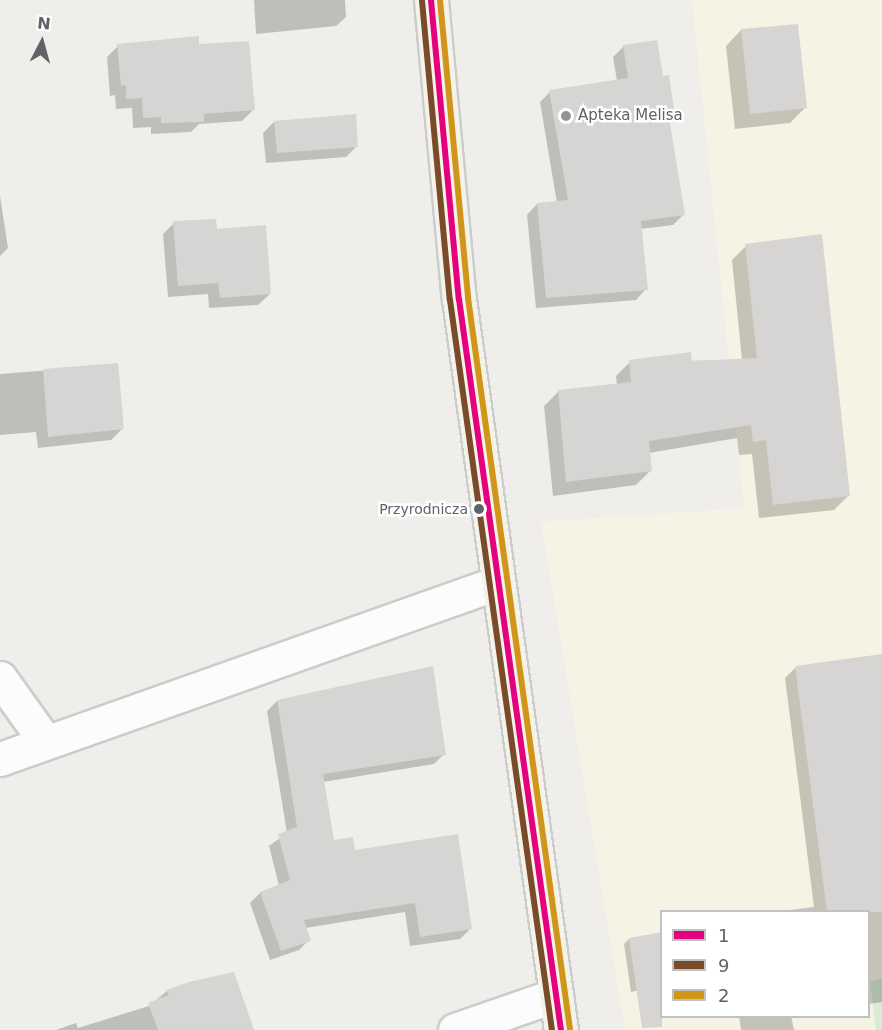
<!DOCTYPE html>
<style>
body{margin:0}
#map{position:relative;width:882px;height:1030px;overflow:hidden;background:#efeeea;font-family:"DejaVu Sans",sans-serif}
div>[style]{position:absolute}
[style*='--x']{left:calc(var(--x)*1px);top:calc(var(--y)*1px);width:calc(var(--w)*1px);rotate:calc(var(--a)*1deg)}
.commercial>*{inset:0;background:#f7f3e4}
.green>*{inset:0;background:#d8ebd6}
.shadow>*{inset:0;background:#0003}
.building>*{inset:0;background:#d6d5d3}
.roads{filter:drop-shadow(2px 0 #cbcccc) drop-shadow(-2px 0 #cbcccc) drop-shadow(0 2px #cbcccc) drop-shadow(0 -2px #cbcccc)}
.minor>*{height:33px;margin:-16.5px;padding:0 16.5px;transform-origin:16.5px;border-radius:16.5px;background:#fdfcfc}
.major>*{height:33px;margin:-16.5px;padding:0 16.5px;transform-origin:16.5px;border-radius:16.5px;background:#f4f2e9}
.bus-1>*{height:6px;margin:-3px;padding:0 3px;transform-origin:3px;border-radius:3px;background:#e5007d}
.bus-2>*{height:6px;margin:-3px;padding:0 3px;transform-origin:3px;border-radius:3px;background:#7a4b2a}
.bus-3>*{height:6px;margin:-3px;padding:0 3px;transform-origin:3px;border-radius:3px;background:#d1951a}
.dots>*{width:16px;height:16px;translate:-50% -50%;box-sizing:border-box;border:3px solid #fff;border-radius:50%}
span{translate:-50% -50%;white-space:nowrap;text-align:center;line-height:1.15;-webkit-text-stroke:5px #fff;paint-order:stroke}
.bus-label{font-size:14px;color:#5f6368}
.right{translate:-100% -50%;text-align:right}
.poi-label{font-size:15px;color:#5f6368}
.left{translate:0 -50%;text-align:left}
.legend{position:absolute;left:660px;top:910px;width:210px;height:108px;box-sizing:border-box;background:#fff;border:2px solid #bfc1c3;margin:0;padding:8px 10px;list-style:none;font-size:18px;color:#5f6368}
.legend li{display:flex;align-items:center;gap:12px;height:30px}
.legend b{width:30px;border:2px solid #bfc1c3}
.north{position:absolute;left:12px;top:12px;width:60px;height:60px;-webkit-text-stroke:4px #fff;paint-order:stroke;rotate:6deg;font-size:16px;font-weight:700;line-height:24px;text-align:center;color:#5f6368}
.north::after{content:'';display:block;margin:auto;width:21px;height:27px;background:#5f6368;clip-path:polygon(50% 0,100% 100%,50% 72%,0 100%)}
</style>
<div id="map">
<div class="commercial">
<i style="clip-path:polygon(evenodd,692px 0,882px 0,882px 978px,870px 982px,876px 1030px,625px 1030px,541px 522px,744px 508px,692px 0,662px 912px,868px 912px,868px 1016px,662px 1016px,662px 912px)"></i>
</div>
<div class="green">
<i style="clip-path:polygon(882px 978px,882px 1030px,876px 1030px,870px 982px)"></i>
</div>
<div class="shadow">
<i style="clip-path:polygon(254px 0,345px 0,346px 17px,336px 26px,256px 34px)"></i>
<i style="clip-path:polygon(741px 30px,806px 107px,790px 123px,735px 129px,726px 46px)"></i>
<i style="clip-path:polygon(118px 46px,198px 46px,253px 110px,242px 121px,199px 124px,191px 132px,151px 134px,151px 127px,133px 128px,132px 108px,116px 109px,115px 95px,110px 96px,107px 57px)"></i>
<i style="clip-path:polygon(624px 46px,662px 78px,674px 116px,668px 121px,684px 214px,673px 225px,640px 229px,646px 289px,636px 300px,536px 308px,527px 215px,537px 204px,557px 203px,540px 102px,550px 92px,617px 81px,613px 57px)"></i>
<i style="clip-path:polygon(274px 122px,357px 146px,346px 157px,266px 163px,263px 133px)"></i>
<i style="clip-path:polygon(0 196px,8px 248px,0 256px)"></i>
<i style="clip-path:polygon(174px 223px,216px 230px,270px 294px,258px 305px,209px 308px,208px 294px,168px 297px,163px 234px)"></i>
<i style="clip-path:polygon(746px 246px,848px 496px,834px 510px,759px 518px,752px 454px,739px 455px,737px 438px,649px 453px,650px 471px,636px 485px,553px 496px,544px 406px,558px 392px,617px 385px,616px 376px,630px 362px,742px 360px,732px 260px)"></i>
<i style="clip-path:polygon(116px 365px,122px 429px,111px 440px,38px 448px,36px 432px,0 435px,0 374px)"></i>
<i style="clip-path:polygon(882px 656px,882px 1002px,868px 1004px,868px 912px,774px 912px,814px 907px,785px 678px,796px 667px)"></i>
<i style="clip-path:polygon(277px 701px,444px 754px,434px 764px,323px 782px,333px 842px,470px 929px,460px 939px,410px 946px,405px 912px,305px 928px,309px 940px,299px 950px,270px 960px,250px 903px,260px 893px,279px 886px,269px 846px,287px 833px,267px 711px)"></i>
<i style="clip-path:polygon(629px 939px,661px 986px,631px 992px,624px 944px)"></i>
<i style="clip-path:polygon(167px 991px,249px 1030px,56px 1030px,76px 1023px,78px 1028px,149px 1006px)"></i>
<i style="clip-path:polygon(739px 1016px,791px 1016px,794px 1030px,741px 1030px)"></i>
</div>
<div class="building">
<i style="clip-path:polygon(798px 24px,807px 108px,750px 114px,741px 29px)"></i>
<i style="clip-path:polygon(199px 36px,199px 44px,249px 41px,255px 110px,204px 114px,204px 122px,161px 123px,161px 117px,143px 118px,142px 98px,126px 99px,126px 85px,121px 86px,117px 44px)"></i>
<i style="clip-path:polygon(657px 40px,663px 76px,669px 75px,675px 116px,669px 117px,685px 215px,641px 221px,648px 290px,546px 298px,537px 203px,568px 200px,549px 90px,628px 78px,623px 45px)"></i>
<i style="clip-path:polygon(356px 114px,358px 147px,277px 153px,274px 121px)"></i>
<i style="clip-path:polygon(216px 219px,217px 229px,266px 225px,271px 294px,220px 298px,218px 283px,178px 286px,173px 221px)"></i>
<i style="clip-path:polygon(822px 234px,850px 496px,773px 505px,766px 440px,753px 442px,751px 425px,649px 441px,652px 471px,566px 482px,558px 390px,631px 382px,629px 360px,691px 352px,692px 361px,757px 358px,745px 244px)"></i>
<i style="clip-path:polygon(118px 363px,124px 429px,48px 437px,43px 369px)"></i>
<i style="clip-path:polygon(882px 654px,882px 912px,827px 912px,795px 666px)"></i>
<i style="clip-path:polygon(433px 666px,446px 755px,323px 774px,334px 840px,353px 837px,355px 850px,458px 834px,472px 929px,420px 937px,415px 903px,304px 920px,311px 941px,281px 951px,260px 892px,290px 880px,278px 834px,297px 827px,277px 700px)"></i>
<i style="clip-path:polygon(662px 932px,662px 1027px,642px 1028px,629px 938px)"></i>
<i style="clip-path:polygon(234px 972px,254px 1030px,158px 1030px,148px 1003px,169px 995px,166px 990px,189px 982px)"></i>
</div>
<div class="roads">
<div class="minor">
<i style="--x:0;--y:678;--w:77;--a:54.5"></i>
<i style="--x:0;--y:759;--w:527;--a:-19.5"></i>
<i style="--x:455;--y:1030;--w:107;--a:-19.1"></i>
</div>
<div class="major">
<i style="--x:431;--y:0;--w:300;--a:84.7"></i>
<i style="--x:459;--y:299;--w:738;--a:82.06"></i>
</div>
</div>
<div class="bus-1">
<i style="--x:431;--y:0;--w:300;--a:84.7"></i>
<i style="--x:459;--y:299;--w:738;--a:82.06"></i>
</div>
<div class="bus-2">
<i style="--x:422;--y:1;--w:300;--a:84.7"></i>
<i style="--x:450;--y:300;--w:737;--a:82.05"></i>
</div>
<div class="bus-3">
<i style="--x:440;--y:0;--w:299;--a:84.6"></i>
<i style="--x:468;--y:298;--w:738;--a:82.06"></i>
</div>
<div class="dots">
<i style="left:566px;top:116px;background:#919496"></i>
<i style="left:479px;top:509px;background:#5f6368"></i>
</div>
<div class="bus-label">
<span class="right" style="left:468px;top:509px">Przyrodnicza</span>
</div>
<div class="poi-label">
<span class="left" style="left:578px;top:116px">Apteka Melisa</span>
</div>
<ul class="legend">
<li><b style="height:8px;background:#e5007d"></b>1</li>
<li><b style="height:8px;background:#7a4b2a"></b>9</li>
<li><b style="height:8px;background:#d1951a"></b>2</li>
</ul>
<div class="north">N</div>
</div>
